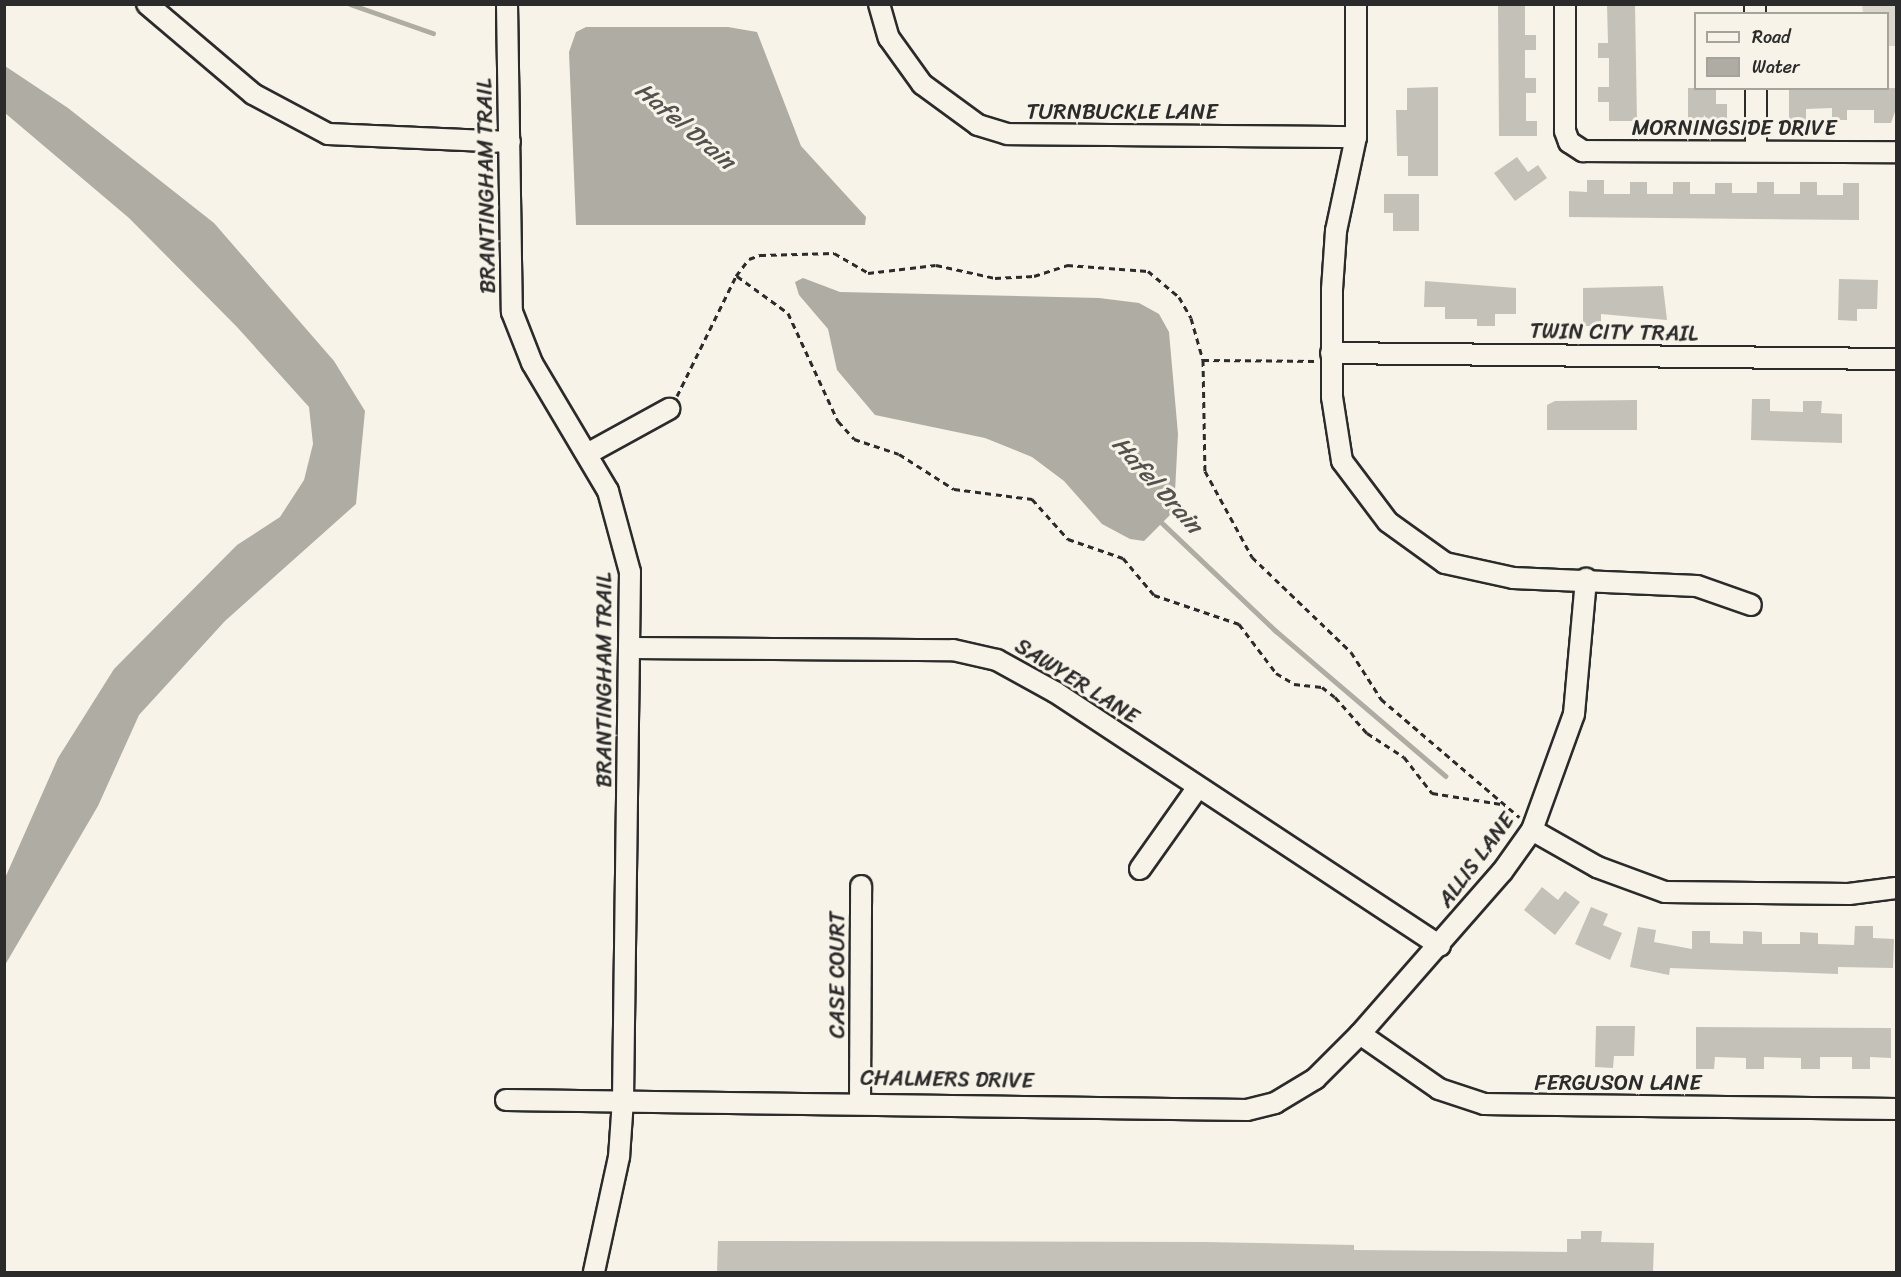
<!DOCTYPE html>
<style>
body{margin:0}
#map{position:relative;width:1901px;height:1277px;overflow:hidden;background:#f7f3e8;font-family:Sriracha,sans-serif}
div>[style]{position:absolute}
[style*='--x']{left:calc(var(--x)*1px);top:calc(var(--y)*1px);width:calc(var(--w)*1px);rotate:calc(var(--a)*1deg)}
.green>*{inset:0;background:#dad6cc}
.water>*{inset:0;background:#afaca4}
.stream>*{height:4.5px;margin:-2.25px;padding:0 2.25px;transform-origin:2.25px;border-radius:2.25px;background:#afaca4}
.building>*{inset:0;background:#c4c1b9}
.path>*{height:3px;margin-top:-1.5px;transform-origin:0;background:repeating-linear-gradient(90deg,#2b2b2b 0 6px,transparent 0 10.5px)}
.roads{filter:drop-shadow(2px 0 #2b2b2b) drop-shadow(-2px 0 #2b2b2b) drop-shadow(0 2px #2b2b2b) drop-shadow(0 -2px #2b2b2b)}
.minor>*{height:20px;margin:-10px;padding:0 10px;transform-origin:10px;border-radius:10px;background:#f7f3e8}
span{translate:-50% -50%;white-space:nowrap;text-align:center;line-height:1.15;-webkit-text-stroke:6px #f7f3e8;paint-order:stroke}
.street-label{font-size:22px;color:#2b2b2b}
.water-label{font-size:24px;color:#53524f;font-style:italic}
.frame{position:absolute;inset:0;border:6px solid #2b2b2b;pointer-events:none}
.legend{position:absolute;left:1694px;top:12px;width:195px;height:78px;box-sizing:border-box;background:#f7f3e8;border:2px solid #a5a39c;margin:0;padding:8px 10px;list-style:none;font-size:18px;color:#2b2b2b}
.legend li{display:flex;align-items:center;gap:12px;height:30px}
.legend b{width:30px;border:2px solid #a5a39c}
</style>
<div id="map">
<div class="green">
<i style="clip-path:polygon(1862px 5px,1896px 5px,1896px 46px,1888px 46px,1888px 14px,1863px 13px)"></i>
</div>
<div class="water">
<i style="clip-path:polygon(586px 27px,728px 27px,757px 32px,801px 146px,866px 217px,865px 225px,576px 225px,569px 52px,576px 32px)"></i>
<i style="clip-path:polygon(5px 66px,68px 108px,214px 223px,334px 361px,365px 411px,356px 504px,225px 621px,139px 715px,98px 806px,5px 965px,5px 878px,58px 758px,114px 669px,237px 545px,280px 517px,304px 480px,313px 444px,309px 407px,237px 327px,129px 218px,5px 113px)"></i>
<i style="clip-path:polygon(803px 278px,840px 292px,1099px 298px,1139px 303px,1159px 314px,1169px 332px,1178px 434px,1174px 511px,1144px 541px,1130px 539px,1102px 524px,1064px 481px,1032px 457px,985px 438px,875px 415px,837px 370px,828px 329px,799px 295px,795px 282px)"></i>
</div>
<div class="stream">
<i style="--x:350;--y:4;--w:88;--a:19.3"></i>
<i style="--x:1159;--y:520;--w:161;--a:43.5"></i>
<i style="--x:1276;--y:631;--w:223;--a:40.5"></i>
</div>
<div class="building">
<i style="clip-path:polygon(1498px 4px,1525px 4px,1525px 35px,1536px 35px,1536px 50px,1525px 50px,1525px 78px,1536px 78px,1536px 93px,1526px 93px,1526px 121px,1537px 121px,1537px 136px,1499px 136px)"></i>
<i style="clip-path:polygon(1607px 4px,1635px 4px,1637px 121px,1609px 121px,1609px 102px,1598px 102px,1598px 87px,1609px 87px,1609px 58px,1598px 58px,1598px 43px,1608px 43px)"></i>
<i style="clip-path:polygon(1438px 87px,1438px 176px,1408px 176px,1408px 156px,1397px 156px,1396px 110px,1407px 110px,1407px 88px)"></i>
<i style="clip-path:polygon(1688px 88px,1716px 88px,1716px 104px,1727px 104px,1727px 119px,1688px 119px)"></i>
<i style="clip-path:polygon(1789px 88px,1896px 88px,1896px 109px,1891px 123px,1874px 123px,1874px 110px,1847px 110px,1847px 120px,1832px 120px,1832px 108px,1806px 109px,1806px 121px,1789px 121px)"></i>
<i style="clip-path:polygon(1517px 157px,1528px 172px,1538px 165px,1547px 178px,1515px 201px,1494px 173px)"></i>
<i style="clip-path:polygon(1587px 180px,1604px 180px,1604px 194px,1630px 194px,1630px 182px,1647px 182px,1647px 194px,1673px 194px,1673px 182px,1690px 182px,1690px 194px,1715px 194px,1715px 183px,1732px 183px,1732px 193px,1757px 193px,1757px 182px,1774px 182px,1774px 194px,1800px 194px,1800px 182px,1817px 182px,1817px 195px,1843px 195px,1843px 183px,1859px 183px,1859px 220px,1569px 217px,1569px 191px,1587px 192px)"></i>
<i style="clip-path:polygon(1384px 194px,1419px 194px,1419px 231px,1393px 231px,1393px 213px,1384px 213px)"></i>
<i style="clip-path:polygon(1839px 279px,1878px 280px,1877px 309px,1857px 309px,1857px 321px,1838px 320px)"></i>
<i style="clip-path:polygon(1425px 281px,1516px 288px,1516px 314px,1495px 314px,1495px 326px,1477px 326px,1477px 319px,1445px 319px,1445px 307px,1424px 307px)"></i>
<i style="clip-path:polygon(1663px 286px,1667px 320px,1601px 314px,1601px 326px,1583px 326px,1583px 288px)"></i>
<i style="clip-path:polygon(1752px 399px,1770px 399px,1770px 411px,1803px 412px,1803px 401px,1822px 401px,1821px 413px,1842px 414px,1842px 443px,1751px 440px)"></i>
<i style="clip-path:polygon(1637px 400px,1637px 430px,1547px 430px,1547px 405px,1555px 401px)"></i>
<i style="clip-path:polygon(1542px 887px,1558px 900px,1565px 891px,1580px 902px,1555px 935px,1524px 910px)"></i>
<i style="clip-path:polygon(1591px 907px,1608px 914px,1603px 925px,1622px 933px,1610px 960px,1575px 944px)"></i>
<i style="clip-path:polygon(1855px 926px,1873px 926px,1873px 938px,1894px 939px,1893px 968px,1838px 967px,1838px 974px,1670px 968px,1669px 975px,1630px 967px,1638px 927px,1656px 930px,1654px 942px,1692px 949px,1692px 931px,1710px 931px,1710px 943px,1743px 944px,1743px 931px,1762px 932px,1762px 944px,1800px 944px,1800px 932px,1818px 933px,1818px 944px,1854px 945px)"></i>
<i style="clip-path:polygon(1596px 1026px,1635px 1026px,1634px 1056px,1614px 1056px,1613px 1068px,1595px 1067px)"></i>
<i style="clip-path:polygon(1696px 1027px,1891px 1028px,1891px 1058px,1870px 1057px,1870px 1069px,1852px 1069px,1852px 1057px,1820px 1057px,1820px 1069px,1801px 1069px,1801px 1058px,1764px 1057px,1764px 1069px,1746px 1069px,1746px 1058px,1715px 1057px,1714px 1069px,1696px 1069px)"></i>
<i style="clip-path:polygon(1581px 1231px,1602px 1231px,1601px 1242px,1654px 1243px,1653px 1272px,717px 1272px,718px 1241px,1203px 1242px,1354px 1245px,1354px 1250px,1567px 1252px,1567px 1239px,1581px 1239px)"></i>
</div>
<div class="path">
<i style="--x:737;--y:276;--w:63;--a:36"></i>
<i style="--x:788;--y:313;--w:119;--a:65.2"></i>
<i style="--x:838;--y:421;--w:24;--a:48"></i>
<i style="--x:854;--y:439;--w:47;--a:18.4"></i>
<i style="--x:899;--y:454;--w:65;--a:32.5"></i>
<i style="--x:954;--y:489;--w:79;--a:7.3"></i>
<i style="--x:1032;--y:499;--w:54;--a:48"></i>
<i style="--x:1068;--y:539;--w:58;--a:19.1"></i>
<i style="--x:1123;--y:558;--w:48;--a:50"></i>
<i style="--x:1154;--y:595;--w:90;--a:18.8"></i>
<i style="--x:1239;--y:624;--w:61;--a:52.9"></i>
<i style="--x:1276;--y:673;--w:21;--a:31"></i>
<i style="--x:1294;--y:684;--w:28;--a:6"></i>
<i style="--x:1322;--y:687;--w:16;--a:38"></i>
<i style="--x:1335;--y:697;--w:48;--a:48.4"></i>
<i style="--x:1367;--y:733;--w:44;--a:33"></i>
<i style="--x:1404;--y:757;--w:46;--a:52.1"></i>
<i style="--x:1432;--y:793;--w:70;--a:9.1"></i>
<i style="--x:1203;--y:360;--w:112;--a:0.5"></i>
<i style="--x:677;--y:396;--w:134;--a:-63.8"></i>
<i style="--x:736;--y:276;--w:21;--a:-53"></i>
<i style="--x:749;--y:259;--w:12;--a:-20"></i>
<i style="--x:760;--y:255;--w:74;--a:-1.5"></i>
<i style="--x:834;--y:253;--w:39;--a:30"></i>
<i style="--x:868;--y:273;--w:68;--a:-6.7"></i>
<i style="--x:936;--y:265;--w:60;--a:12.4"></i>
<i style="--x:995;--y:278;--w:39;--a:-3"></i>
<i style="--x:1034;--y:276;--w:35;--a:-18"></i>
<i style="--x:1067;--y:265;--w:81;--a:4.2"></i>
<i style="--x:1148;--y:271;--w:40;--a:40"></i>
<i style="--x:1179;--y:297;--w:24;--a:60"></i>
<i style="--x:1191;--y:318;--w:44;--a:74.1"></i>
<i style="--x:1203;--y:360;--w:111;--a:89"></i>
<i style="--x:1205;--y:471;--w:98;--a:61.3"></i>
<i style="--x:1252;--y:557;--w:137;--a:43.8"></i>
<i style="--x:1351;--y:652;--w:56;--a:57.4"></i>
<i style="--x:1381;--y:699;--w:182;--a:40.5"></i>
</div>
<div class="roads">
<div class="minor">
<i style="--x:147;--y:4;--w:139;--a:40.3"></i>
<i style="--x:253;--y:94;--w:85;--a:28.1"></i>
<i style="--x:328;--y:134;--w:182;--a:2.5"></i>
<i style="--x:507;--y:4;--w:308;--a:89.1"></i>
<i style="--x:512;--y:312;--w:55;--a:68.6"></i>
<i style="--x:532;--y:363;--w:149;--a:59.3"></i>
<i style="--x:608;--y:491;--w:84;--a:74.8"></i>
<i style="--x:630;--y:572;--w:528;--a:90.76"></i>
<i style="--x:623;--y:1100;--w:57;--a:94"></i>
<i style="--x:619;--y:1157;--w:118;--a:102.3"></i>
<i style="--x:879;--y:4;--w:35;--a:74"></i>
<i style="--x:889;--y:38;--w:57;--a:54.3"></i>
<i style="--x:922;--y:84;--w:69;--a:36.2"></i>
<i style="--x:978;--y:125;--w:30;--a:17"></i>
<i style="--x:1007;--y:134;--w:349;--a:0.5"></i>
<i style="--x:1356;--y:4;--w:133;--a:90"></i>
<i style="--x:1356;--y:137;--w:96;--a:102"></i>
<i style="--x:1336;--y:231;--w:58;--a:93.9"></i>
<i style="--x:1332;--y:289;--w:108;--a:90"></i>
<i style="--x:1332;--y:397;--w:65;--a:81.1"></i>
<i style="--x:1342;--y:461;--w:76;--a:53"></i>
<i style="--x:1388;--y:522;--w:70;--a:35.7"></i>
<i style="--x:1445;--y:563;--w:70;--a:12.4"></i>
<i style="--x:1513;--y:578;--w:184;--a:2.5"></i>
<i style="--x:1697;--y:586;--w:57;--a:19.4"></i>
<i style="--x:1565;--y:4;--w:127;--a:90"></i>
<i style="--x:1565;--y:131;--w:12;--a:70"></i>
<i style="--x:1569;--y:142;--w:17;--a:33"></i>
<i style="--x:1583;--y:151;--w:313;--a:0.2"></i>
<i style="--x:1755;--y:4;--w:10;--a:90"></i>
<i style="--x:1756;--y:88;--w:63;--a:90"></i>
<i style="--x:1331;--y:353;--w:565;--a:0.61"></i>
<i style="--x:587;--y:454;--w:94;--a:-28.8"></i>
<i style="--x:631;--y:648;--w:322;--a:0.4"></i>
<i style="--x:953;--y:650;--w:45;--a:12.8"></i>
<i style="--x:997;--y:660;--w:66;--a:28.9"></i>
<i style="--x:1055;--y:692;--w:461;--a:33.4"></i>
<i style="--x:1532;--y:830;--w:75;--a:29.6"></i>
<i style="--x:1597;--y:867;--w:72;--a:20.2"></i>
<i style="--x:1665;--y:892;--w:184;--a:0.6"></i>
<i style="--x:1849;--y:894;--w:47;--a:-7.3"></i>
<i style="--x:1140;--y:869;--w:100;--a:-54.7"></i>
<i style="--x:1360;--y:1034;--w:96;--a:34.8"></i>
<i style="--x:1439;--y:1089;--w:47;--a:18.4"></i>
<i style="--x:1484;--y:1104;--w:412;--a:0.7"></i>
<i style="--x:506;--y:1100;--w:741;--a:0.77"></i>
<i style="--x:1247;--y:1110;--w:29;--a:-14"></i>
<i style="--x:1275;--y:1103;--w:47;--a:-31"></i>
<i style="--x:1315;--y:1079;--w:64;--a:-45"></i>
<i style="--x:1360;--y:1034;--w:215;--a:-48.8"></i>
<i style="--x:1502;--y:872;--w:52;--a:-54.5"></i>
<i style="--x:1532;--y:830;--w:123;--a:-70.1"></i>
<i style="--x:1574;--y:714;--w:136;--a:-84.9"></i>
<i style="--x:860;--y:1101;--w:215;--a:-89.7"></i>
</div>
</div>
<div class="street-label">
<span style="left:1122px;top:112px">TURNBUCKLE LANE</span>
<span style="left:1734px;top:128px">MORNINGSIDE DRIVE</span>
<span style="left:486px;top:186px;rotate:-91deg">BRANTINGHAM TRAIL</span>
<span style="left:1614px;top:332px;rotate:1deg">TWIN CITY TRAIL</span>
<span style="left:604px;top:680px;rotate:-90deg">BRANTINGHAM TRAIL</span>
<span style="left:1077px;top:681px;rotate:32deg">SAWYER LANE</span>
<span style="left:1476px;top:860px;rotate:-53deg">ALLIS LANE</span>
<span style="left:837px;top:975px;rotate:-90deg">CASE COURT</span>
<span style="left:947px;top:1079px;rotate:1deg">CHALMERS DRIVE</span>
<span style="left:1618px;top:1083px">FERGUSON LANE</span>
</div>
<div class="water-label">
<span style="left:685px;top:126px;rotate:40deg">Hafel Drain</span>
<span style="left:1157px;top:485px;rotate:48deg">Hafel Drain</span>
</div>
<div class="frame"></div>
<ul class="legend">
<li><b style="height:8px;background:#f7f3e8"></b>Road</li>
<li><b style="height:16px;background:#afaca4"></b>Water</li>
</ul>
</div>
